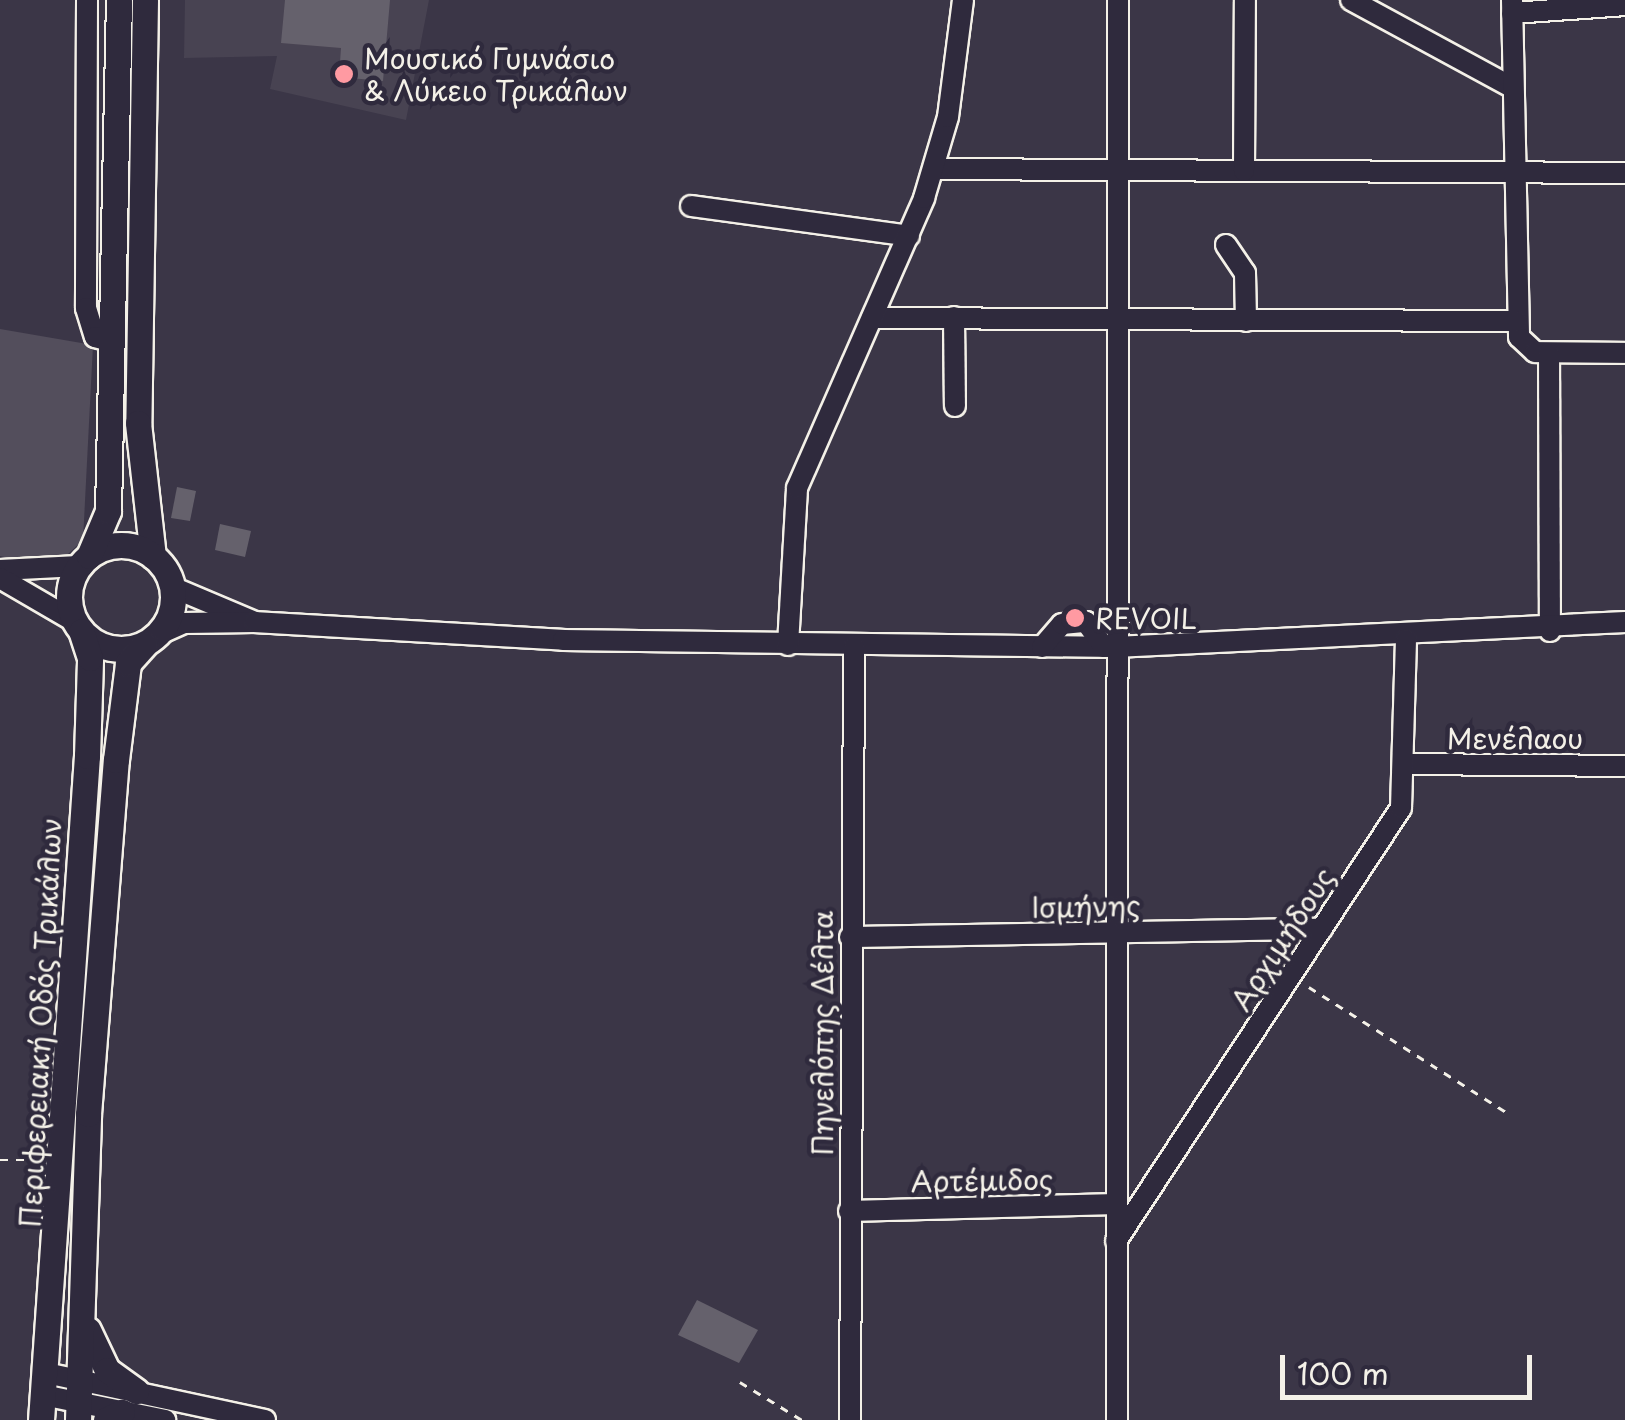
<!DOCTYPE html>
<meta charset="utf-8">
<style>
body{margin:0}
#map{position:relative;width:1625px;height:1420px;overflow:hidden;background:#3b3647;font-family:"Playpen Sans",sans-serif}
div>[style]{position:absolute}
[style*='--x']{left:calc(var(--x)*1px);top:calc(var(--y)*1px);width:calc(var(--w)*1px);rotate:calc(var(--a)*1deg)}
.built>*{inset:0;background:#484352}
.green>*{inset:0;background:#534e5c}
.building>*{inset:0;background:#65616c}
.path>*{height:2.5px;margin-top:-1.25px;transform-origin:0;background:repeating-linear-gradient(90deg,#f4f1e8 0 8px,transparent 0 16px)}
.roads{filter:drop-shadow(2px 0 #f4f1e8) drop-shadow(-2px 0 #f4f1e8) drop-shadow(0 2px #f4f1e8) drop-shadow(0 -2px #f4f1e8)}
.minor>*{height:20px;margin:-10px;padding:0 10px;transform-origin:10px;border-radius:10px;background:#2f2a3d}
.major>*{height:25px;margin:-12.5px;padding:0 12.5px;transform-origin:12.5px;border-radius:12.5px;background:#2f2a3d}
.major>.ring{margin:-12.5px;padding:0;box-sizing:content-box;background:none;border:25px solid #2f2a3d;border-radius:50%}
.dots>*{width:28px;height:28px;translate:-50% -50%;box-sizing:border-box;border:5px solid #2f2a3d;border-radius:50%}
span{translate:-50% -50%;white-space:nowrap;text-align:center;line-height:1.15;-webkit-text-stroke:9px #2f2a3d;paint-order:stroke}
.poi-label{font-size:28px;color:#f4f1e8}
.left{translate:0 -50%;text-align:left}
.street-label{font-size:28px;color:#f4f1e8}
.scale{position:absolute;left:1280px;top:1355px;width:252px;height:45px;box-sizing:border-box;border:5px solid #f4f1e8;border-top:0;padding-left:12px;font-size:30px;line-height:35px;white-space:nowrap;color:#f4f1e8;-webkit-text-stroke:8px #2f2a3d;paint-order:stroke}
</style>
<div id="map">
<div class="built">
<i style="clip-path:polygon(185px 0,429px 0,406px 120px,270px 89px,277px 56px,184px 58px)"></i>
</div>
<div class="green">
<i style="clip-path:polygon(0 329px,93px 345px,83px 540px,53px 568px,0 556px)"></i>
</div>
<div class="building">
<i style="clip-path:polygon(285px 0,390px 0,383px 81px,339px 77px,341px 48px,281px 43px)"></i>
<i style="clip-path:polygon(177px 487px,196px 491px,190px 521px,171px 518px)"></i>
<i style="clip-path:polygon(220px 524px,251px 531px,245px 557px,215px 550px)"></i>
<i style="clip-path:polygon(697px 1300px,758px 1330px,739px 1363px,678px 1335px)"></i>
</div>
<div class="path">
<i style="--x:1309;--y:987;--w:233;--a:32.4"></i>
<i style="--x:0;--y:1160;--w:36;--a:0"></i>
<i style="--x:740;--y:1382;--w:73;--a:31.5"></i>
</div>
<div class="roads">
<div class="minor">
<i style="--x:87;--y:0;--w:308;--a:90.2"></i>
<i style="--x:86;--y:308;--w:30;--a:73"></i>
<i style="--x:95;--y:337;--w:16;--a:15"></i>
<i style="--x:1351;--y:0;--w:184;--a:28.5"></i>
<i style="--x:1512;--y:0;--w:337;--a:88.8"></i>
<i style="--x:1519;--y:337;--w:22;--a:43"></i>
<i style="--x:1535;--y:352;--w:90;--a:0.6"></i>
<i style="--x:1512;--y:13;--w:113;--a:-4"></i>
<i style="--x:934;--y:169;--w:691;--a:0.33"></i>
<i style="--x:1244;--y:171;--w:171;--a:-89.7"></i>
<i style="--x:691;--y:206;--w:220;--a:7.8"></i>
<i style="--x:1226;--y:245;--w:34;--a:56"></i>
<i style="--x:1245;--y:273;--w:48;--a:88.8"></i>
<i style="--x:954;--y:317;--w:89;--a:89.4"></i>
<i style="--x:872;--y:318;--w:645;--a:0.27"></i>
<i style="--x:1549;--y:353;--w:278;--a:89.8"></i>
<i style="--x:0;--y:570;--w:79;--a:-2.9"></i>
<i style="--x:0;--y:578;--w:86;--a:30.2"></i>
<i style="--x:172;--y:587;--w:88;--a:22.8"></i>
<i style="--x:159;--y:634;--w:27;--a:-24"></i>
<i style="--x:184;--y:623;--w:71;--a:-0.8"></i>
<i style="--x:255;--y:622;--w:309;--a:3.3"></i>
<i style="--x:563;--y:640;--w:552;--a:0.73"></i>
<i style="--x:1115;--y:647;--w:511;--a:-2.81"></i>
<i style="--x:788;--y:645;--w:157;--a:-86.7"></i>
<i style="--x:797;--y:488;--w:317;--a:-66.3"></i>
<i style="--x:924;--y:198;--w:84;--a:-73.5"></i>
<i style="--x:948;--y:117;--w:118;--a:-82.7"></i>
<i style="--x:1042;--y:647;--w:30;--a:-49"></i>
<i style="--x:1062;--y:624;--w:24;--a:-5"></i>
<i style="--x:1086;--y:622;--w:31;--a:54"></i>
<i style="--x:1405;--y:764;--w:220;--a:0.5"></i>
<i style="--x:850;--y:937;--w:472;--a:-1"></i>
<i style="--x:849;--y:1211;--w:267;--a:-1.5"></i>
<i style="--x:1116;--y:1241;--w:518;--a:-56.65"></i>
<i style="--x:1401;--y:808;--w:169;--a:-88.3"></i>
<i style="--x:46;--y:1373;--w:224;--a:12.1"></i>
<i style="--x:43;--y:1395;--w:125;--a:11.6"></i>
<i style="--x:850;--y:1420;--w:774;--a:-89.7"></i>
<i style="--x:1117;--y:1420;--w:1420;--a:-89.96"></i>
</div>
<div class="major">
<i style="--x:145;--y:0;--w:423;--a:90.9"></i>
<i style="--x:138;--y:423;--w:134;--a:83.6"></i>
<i class="ring" style="left:69px;top:545px;width:79px;height:79px"></i>
<i style="--x:89;--y:556;--w:49;--a:-67.1"></i>
<i style="--x:108;--y:511;--w:511;--a:-88.77"></i>
<i style="--x:88;--y:1330;--w:44;--a:64.6"></i>
<i style="--x:107;--y:1370;--w:36;--a:36"></i>
<i style="--x:41;--y:1420;--w:666;--a:-86.04"></i>
<i style="--x:87;--y:756;--w:98;--a:-88.2"></i>
<i style="--x:90;--y:658;--w:28;--a:-108"></i>
<i style="--x:78;--y:1420;--w:306;--a:-88.1"></i>
<i style="--x:88;--y:1114;--w:355;--a:-85.5"></i>
<i style="--x:116;--y:760;--w:98;--a:-82.9"></i>
<i style="--x:128;--y:663;--w:25;--a:-48"></i>
<i style="--x:106;--y:1420;--w:18;--a:-27"></i>
</div>
</div>
<div class="dots">
<i style="left:344px;top:74px;background:#ff9aa2"></i>
<i style="left:1075px;top:618px;background:#ff9aa2"></i>
</div>
<div class="poi-label">
<span class="left" style="left:364px;top:74px">Μουσικό Γυμνάσιο<br>&amp; Λύκειο Τρικάλων</span>
<span class="left" style="left:1095px;top:618px">REVOIL</span>
</div>
<div class="street-label">
<span style="left:1515px;top:738px">Μενέλαου</span>
<span style="left:1086px;top:906px;rotate:-1deg">Ισμήνης</span>
<span style="left:1282px;top:939px;rotate:-57deg">Αρχιμήδους</span>
<span style="left:40px;top:1023px;rotate:-87deg">Περιφερειακή Οδός Τρικάλων</span>
<span style="left:822px;top:1033px;rotate:-90deg">Πηνελόπης Δέλτα</span>
<span style="left:982px;top:1180px;rotate:-1deg">Αρτέμιδος</span>
</div>
<div class="scale">100 m</div>
</div>
